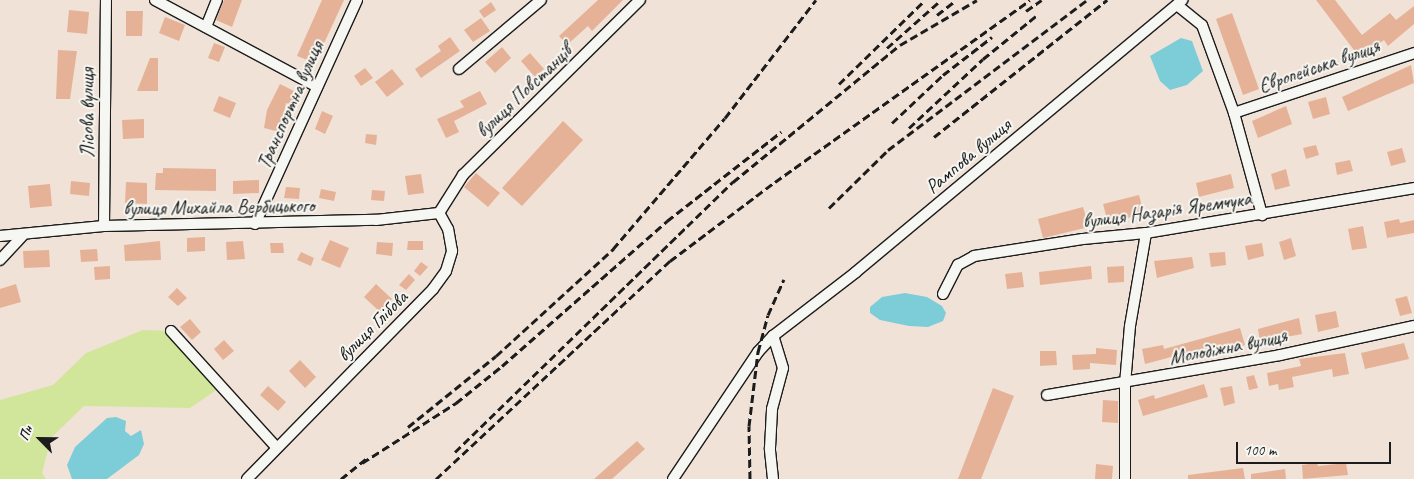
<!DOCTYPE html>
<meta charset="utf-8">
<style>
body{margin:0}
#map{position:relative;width:1414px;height:479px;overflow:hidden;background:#f1e2d7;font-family:Caveat,sans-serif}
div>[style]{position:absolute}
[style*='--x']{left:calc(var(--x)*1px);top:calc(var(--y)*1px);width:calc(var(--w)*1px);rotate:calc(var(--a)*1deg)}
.green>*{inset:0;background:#d1e69b}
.water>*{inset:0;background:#7dcdd8}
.building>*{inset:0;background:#e5b297}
.roads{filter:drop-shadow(1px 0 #1c1c1c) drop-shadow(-1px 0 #1c1c1c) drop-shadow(0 1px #1c1c1c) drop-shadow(0 -1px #1c1c1c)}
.street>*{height:10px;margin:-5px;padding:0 5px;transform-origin:5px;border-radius:5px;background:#f6f6f2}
.rail>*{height:3px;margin-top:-1.5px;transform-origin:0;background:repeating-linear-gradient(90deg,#1c1c1c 0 8px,transparent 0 12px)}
span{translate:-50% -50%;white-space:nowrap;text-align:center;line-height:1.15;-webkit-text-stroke:4px #f6f6f2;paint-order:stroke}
.street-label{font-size:20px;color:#1c1c1c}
.north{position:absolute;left:15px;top:414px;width:50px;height:50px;-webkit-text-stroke:4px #f6f6f2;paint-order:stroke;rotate:293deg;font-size:14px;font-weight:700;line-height:20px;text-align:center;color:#1c1c1c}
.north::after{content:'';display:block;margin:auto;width:18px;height:22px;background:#1c1c1c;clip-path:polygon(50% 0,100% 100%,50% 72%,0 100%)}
.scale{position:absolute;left:1236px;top:442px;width:155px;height:22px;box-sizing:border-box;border:2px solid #1c1c1c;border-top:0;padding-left:6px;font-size:15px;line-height:18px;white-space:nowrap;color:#1c1c1c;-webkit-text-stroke:4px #f6f6f2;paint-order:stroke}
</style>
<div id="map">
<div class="green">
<i style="clip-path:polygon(143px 330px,171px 331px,221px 387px,190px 408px,84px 406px,51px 438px,42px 473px,46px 479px,0 479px,0 400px,53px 385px,86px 353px)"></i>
</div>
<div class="water">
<i style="clip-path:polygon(1181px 38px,1192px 41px,1203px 71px,1187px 85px,1170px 90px,1160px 81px,1150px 56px)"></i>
<i style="clip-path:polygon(905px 293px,927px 297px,942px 306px,946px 313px,943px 321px,928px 327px,909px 326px,880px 320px,870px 313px,870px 307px,882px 297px)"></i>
<i style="clip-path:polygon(116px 417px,126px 421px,125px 431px,131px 436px,141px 430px,144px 444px,139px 455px,107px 479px,72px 479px,67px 465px,75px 447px,107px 418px)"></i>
</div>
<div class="building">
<i style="clip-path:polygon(224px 0,242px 0,232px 27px,216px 20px)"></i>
<i style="clip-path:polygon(322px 0,344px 0,315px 63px,297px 56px)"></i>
<i style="clip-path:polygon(598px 0,623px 0,592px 31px,588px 26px,567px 45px,559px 36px)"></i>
<i style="clip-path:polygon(1316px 0,1335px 0,1362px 35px,1390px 13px,1396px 20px,1414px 6px,1414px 24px,1388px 46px,1384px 40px,1360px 58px)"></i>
<i style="clip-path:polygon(491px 2px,496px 10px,484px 18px,479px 11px)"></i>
<i style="clip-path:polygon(69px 10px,89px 12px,87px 34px,67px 32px)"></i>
<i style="clip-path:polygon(126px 11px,143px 11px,142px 36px,126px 36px)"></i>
<i style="clip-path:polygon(1232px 13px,1259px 89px,1243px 95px,1216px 19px)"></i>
<i style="clip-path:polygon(165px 17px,185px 25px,179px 41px,159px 33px)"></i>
<i style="clip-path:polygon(481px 18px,490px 31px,473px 42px,464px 30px)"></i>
<i style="clip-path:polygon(450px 37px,460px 51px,421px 78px,415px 69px,441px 51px,438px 46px)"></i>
<i style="clip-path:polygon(214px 43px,225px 47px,219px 62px,208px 58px)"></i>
<i style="clip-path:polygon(502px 47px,511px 58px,495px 73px,485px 62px)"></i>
<i style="clip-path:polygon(58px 50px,77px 51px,70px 99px,56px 99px)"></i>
<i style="clip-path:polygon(530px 53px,544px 69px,535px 77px,521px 61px)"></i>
<i style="clip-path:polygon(150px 58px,158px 58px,158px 91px,137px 91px)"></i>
<i style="clip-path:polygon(1411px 65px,1414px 83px,1348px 111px,1342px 97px)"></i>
<i style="clip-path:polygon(365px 68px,373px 78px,361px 86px,354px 76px)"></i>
<i style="clip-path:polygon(392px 69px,404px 84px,387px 97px,375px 82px)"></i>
<i style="clip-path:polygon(280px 84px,300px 94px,294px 106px,286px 103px,280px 132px,264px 128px,267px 110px)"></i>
<i style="clip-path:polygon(480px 91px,487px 104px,454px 121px,459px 132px,446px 138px,437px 119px,464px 107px,460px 101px)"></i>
<i style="clip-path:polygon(219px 96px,236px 103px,230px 118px,213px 111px)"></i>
<i style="clip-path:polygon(1326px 97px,1330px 114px,1313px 119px,1308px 102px)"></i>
<i style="clip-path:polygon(1286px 106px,1292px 124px,1258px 138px,1252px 121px)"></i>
<i style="clip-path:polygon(322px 111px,333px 116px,325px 134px,315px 129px)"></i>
<i style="clip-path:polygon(144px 119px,144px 138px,123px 139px,122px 120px)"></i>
<i style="clip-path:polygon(563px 121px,583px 140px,522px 206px,502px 188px)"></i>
<i style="clip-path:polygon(366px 134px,377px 135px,376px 145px,365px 143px)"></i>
<i style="clip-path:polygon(1316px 145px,1319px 155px,1306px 159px,1303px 148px)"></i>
<i style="clip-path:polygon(1402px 148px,1406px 162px,1391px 166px,1387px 152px)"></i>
<i style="clip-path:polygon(1350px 160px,1353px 171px,1337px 175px,1335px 163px)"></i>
<i style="clip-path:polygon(163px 168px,216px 169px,216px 191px,155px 190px,156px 173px,163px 173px)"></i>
<i style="clip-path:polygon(1286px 169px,1290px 186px,1275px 190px,1271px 174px)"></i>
<i style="clip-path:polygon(476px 173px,500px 193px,488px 207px,464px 187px)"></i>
<i style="clip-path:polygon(421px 174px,424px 193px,408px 195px,405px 176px)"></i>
<i style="clip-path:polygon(1231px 174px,1234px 188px,1199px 197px,1196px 183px)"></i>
<i style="clip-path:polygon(259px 180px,259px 193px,233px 194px,233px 181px)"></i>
<i style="clip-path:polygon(71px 181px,90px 183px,89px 196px,70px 194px)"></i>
<i style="clip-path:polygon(126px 182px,147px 183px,147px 204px,125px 203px)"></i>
<i style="clip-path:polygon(50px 184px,52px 206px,30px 208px,28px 186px)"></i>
<i style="clip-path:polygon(286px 187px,300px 188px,299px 199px,284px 198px)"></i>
<i style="clip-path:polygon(321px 189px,336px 192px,334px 201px,319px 198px)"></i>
<i style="clip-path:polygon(372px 190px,385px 191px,384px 201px,371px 200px)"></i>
<i style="clip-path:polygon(1139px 195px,1144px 214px,1108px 223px,1103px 204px)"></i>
<i style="clip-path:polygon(1083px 207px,1089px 227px,1043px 238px,1038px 219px)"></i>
<i style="clip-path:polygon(1399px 219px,1400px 223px,1414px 220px,1414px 233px,1387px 238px,1384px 222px)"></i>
<i style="clip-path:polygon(1363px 226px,1367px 248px,1352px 250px,1348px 229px)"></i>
<i style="clip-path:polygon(205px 237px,205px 251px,187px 252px,187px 238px)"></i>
<i style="clip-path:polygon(1291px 238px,1296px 256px,1284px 260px,1279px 242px)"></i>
<i style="clip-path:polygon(330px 240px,349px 248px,340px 268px,321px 260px)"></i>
<i style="clip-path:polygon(160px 241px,161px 260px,125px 261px,124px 245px)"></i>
<i style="clip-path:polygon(243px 241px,245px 259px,227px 260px,226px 242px)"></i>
<i style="clip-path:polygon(408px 241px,423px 241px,423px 250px,407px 250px)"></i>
<i style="clip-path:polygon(377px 242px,393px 243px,392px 256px,376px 254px)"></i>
<i style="clip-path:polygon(270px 243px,283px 243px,284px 253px,271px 253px)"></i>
<i style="clip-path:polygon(1262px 243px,1264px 256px,1248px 260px,1245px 246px)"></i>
<i style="clip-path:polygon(97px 249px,98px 261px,81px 262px,80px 250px)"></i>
<i style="clip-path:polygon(49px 250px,50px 267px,24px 268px,23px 251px)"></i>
<i style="clip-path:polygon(301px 252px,314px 258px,311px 266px,297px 260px)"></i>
<i style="clip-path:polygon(1225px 252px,1226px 265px,1211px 267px,1209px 253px)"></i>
<i style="clip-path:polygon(1192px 257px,1194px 268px,1157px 278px,1154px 261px)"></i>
<i style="clip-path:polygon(421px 262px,428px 267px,420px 276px,414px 271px)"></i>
<i style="clip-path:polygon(110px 266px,110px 279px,95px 280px,94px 267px)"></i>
<i style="clip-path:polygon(1091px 266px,1092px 279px,1040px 285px,1039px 272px)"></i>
<i style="clip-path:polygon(1124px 266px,1124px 282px,1108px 283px,1107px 267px)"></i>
<i style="clip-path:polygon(1022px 272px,1024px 287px,1007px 289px,1005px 274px)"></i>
<i style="clip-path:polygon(409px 274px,415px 280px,406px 290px,399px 285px)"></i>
<i style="clip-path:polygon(16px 284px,21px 302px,0 308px,0 289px)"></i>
<i style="clip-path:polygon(376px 284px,392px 299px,380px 312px,364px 297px)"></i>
<i style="clip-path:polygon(177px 288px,187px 298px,178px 306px,168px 297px)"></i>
<i style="clip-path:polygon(1407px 296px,1412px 313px,1400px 316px,1395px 299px)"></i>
<i style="clip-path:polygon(1336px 311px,1339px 327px,1318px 332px,1315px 315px)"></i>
<i style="clip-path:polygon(1299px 318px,1302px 334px,1260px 342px,1258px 329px)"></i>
<i style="clip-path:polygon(190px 319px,201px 332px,192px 340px,180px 327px)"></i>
<i style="clip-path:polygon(1240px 328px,1245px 345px,1230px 350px,1228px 346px,1206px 352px,1205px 348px,1145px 364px,1142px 349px,1163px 345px,1164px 349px)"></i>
<i style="clip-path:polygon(224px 340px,234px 351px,223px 360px,214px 349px)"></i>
<i style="clip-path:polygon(1404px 343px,1409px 359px,1365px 369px,1361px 353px)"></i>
<i style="clip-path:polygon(1096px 348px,1117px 350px,1116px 365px,1090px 363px,1090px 369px,1073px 370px,1072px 355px,1096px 354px)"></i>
<i style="clip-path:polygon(1040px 351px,1056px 351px,1057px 365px,1040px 366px)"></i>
<i style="clip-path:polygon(1345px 353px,1349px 374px,1333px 377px,1332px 369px,1292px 377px,1294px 387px,1279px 390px,1278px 384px,1269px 386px,1267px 373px,1301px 366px,1299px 359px)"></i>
<i style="clip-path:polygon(300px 360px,316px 377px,305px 388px,289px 371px)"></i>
<i style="clip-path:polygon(1254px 375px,1258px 388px,1249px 390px,1246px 377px)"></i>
<i style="clip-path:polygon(1204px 384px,1208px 397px,1143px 416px,1138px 400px,1154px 395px,1155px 399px)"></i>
<i style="clip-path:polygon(268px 386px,286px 402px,278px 411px,260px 395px)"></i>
<i style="clip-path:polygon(1232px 386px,1235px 403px,1224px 406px,1220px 388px)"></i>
<i style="clip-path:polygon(993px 388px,1014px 396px,981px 479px,958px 479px)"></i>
<i style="clip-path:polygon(1103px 400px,1118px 401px,1118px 423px,1102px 422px)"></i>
<i style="clip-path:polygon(637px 441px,645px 449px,612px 479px,594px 479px)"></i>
<i style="clip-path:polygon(1317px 463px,1318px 466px,1346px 463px,1348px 475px,1303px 479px,1302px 465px)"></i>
<i style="clip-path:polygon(1096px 464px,1113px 466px,1112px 479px,1095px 479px)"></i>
<i style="clip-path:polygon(1243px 468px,1245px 479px,1188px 479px,1188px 475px)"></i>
<i style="clip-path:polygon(1285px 469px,1286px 479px,1251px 479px,1251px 474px)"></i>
</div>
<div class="roads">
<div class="street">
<i style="--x:155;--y:0;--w:184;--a:28.2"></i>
<i style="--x:1177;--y:5;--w:32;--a:39"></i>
<i style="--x:1202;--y:25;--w:94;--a:70"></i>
<i style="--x:1234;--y:113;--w:106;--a:74.6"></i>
<i style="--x:206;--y:27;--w:29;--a:-68"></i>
<i style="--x:459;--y:69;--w:107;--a:-40.1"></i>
<i style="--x:1234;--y:113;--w:190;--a:-18.4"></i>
<i style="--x:439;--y:213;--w:45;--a:-57.7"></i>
<i style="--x:463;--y:175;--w:249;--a:-44.7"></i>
<i style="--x:255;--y:224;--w:246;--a:-65.5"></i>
<i style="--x:104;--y:226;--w:226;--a:-89.5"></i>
<i style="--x:0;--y:236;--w:104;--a:-5.5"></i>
<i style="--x:104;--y:226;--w:272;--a:-1.3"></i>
<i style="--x:376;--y:220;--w:63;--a:-6.3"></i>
<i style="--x:0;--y:260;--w:33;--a:-47"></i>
<i style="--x:943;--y:294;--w:33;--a:-63"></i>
<i style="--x:958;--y:265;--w:18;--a:-29"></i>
<i style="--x:974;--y:256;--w:110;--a:-8.9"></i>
<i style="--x:1083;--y:239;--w:63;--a:-5.4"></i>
<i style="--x:1146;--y:233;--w:272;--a:-9.5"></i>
<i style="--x:171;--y:331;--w:156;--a:47.8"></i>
<i style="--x:1047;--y:395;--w:236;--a:-9.7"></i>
<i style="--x:1280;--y:355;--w:137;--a:-12.2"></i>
<i style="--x:247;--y:479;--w:266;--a:-45.6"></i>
<i style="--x:433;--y:289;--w:22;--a:-54"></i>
<i style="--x:446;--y:271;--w:21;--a:-73"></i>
<i style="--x:452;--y:251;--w:22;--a:-100"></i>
<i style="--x:448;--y:229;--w:18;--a:-119"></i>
<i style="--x:673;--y:479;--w:153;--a:-56.2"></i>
<i style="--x:758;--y:352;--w:22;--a:-47"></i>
<i style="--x:773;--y:336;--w:105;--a:-37.6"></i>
<i style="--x:856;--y:272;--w:425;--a:-39.8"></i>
<i style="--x:773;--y:479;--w:31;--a:-96"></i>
<i style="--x:770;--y:448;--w:39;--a:-87"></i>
<i style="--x:772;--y:409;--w:42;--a:-75"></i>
<i style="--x:783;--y:368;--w:34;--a:-107"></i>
<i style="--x:1125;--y:479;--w:95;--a:-90"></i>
<i style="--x:1125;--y:384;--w:58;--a:-85.1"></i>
<i style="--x:1130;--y:326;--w:94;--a:-80.2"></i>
</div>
</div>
<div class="rail">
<i style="--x:1026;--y:11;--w:19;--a:-35"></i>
<i style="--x:937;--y:15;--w:24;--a:-38"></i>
<i style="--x:887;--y:48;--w:72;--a:-41.6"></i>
<i style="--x:839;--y:84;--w:120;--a:-44.3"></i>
<i style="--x:892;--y:123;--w:70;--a:-43.3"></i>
<i style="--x:943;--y:75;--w:62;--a:-37.8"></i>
<i style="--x:909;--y:128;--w:101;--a:-43"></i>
<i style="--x:983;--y:59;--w:68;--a:-39.1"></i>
<i style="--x:934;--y:137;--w:221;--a:-38.4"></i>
<i style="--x:829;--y:208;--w:83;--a:-44.5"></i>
<i style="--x:888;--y:150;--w:249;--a:-37"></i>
<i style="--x:408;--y:427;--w:113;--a:-38.9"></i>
<i style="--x:496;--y:356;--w:159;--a:-42.4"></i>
<i style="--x:613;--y:249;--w:172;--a:-49.5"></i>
<i style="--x:725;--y:118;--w:149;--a:-52.4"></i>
<i style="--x:455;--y:452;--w:388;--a:-44.2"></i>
<i style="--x:733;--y:182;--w:216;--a:-39.4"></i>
<i style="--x:900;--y:45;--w:89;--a:-30.3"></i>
<i style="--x:362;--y:463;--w:112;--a:-32.6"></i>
<i style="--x:456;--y:403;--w:59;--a:-38.8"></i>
<i style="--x:502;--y:366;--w:220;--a:-41.3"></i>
<i style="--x:667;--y:221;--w:145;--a:-38"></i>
<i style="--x:341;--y:479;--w:32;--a:-39"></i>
<i style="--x:436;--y:479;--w:320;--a:-43"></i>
<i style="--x:670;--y:261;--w:131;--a:-37"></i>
<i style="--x:775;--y:182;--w:313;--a:-35.5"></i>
<i style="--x:750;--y:479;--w:53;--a:-91.1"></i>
<i style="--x:749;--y:426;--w:75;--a:-83.1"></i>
<i style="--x:758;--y:352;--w:38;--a:-75"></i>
<i style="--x:768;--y:315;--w:39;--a:-66"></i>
</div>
<div class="street-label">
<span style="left:1319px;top:66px;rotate:-19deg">Європейська вулиця</span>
<span style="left:524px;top:91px;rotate:-44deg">вулиця Повстанців</span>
<span style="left:290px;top:105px;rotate:-66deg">Транспортна вулиця</span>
<span style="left:87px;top:113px;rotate:-90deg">Лісова вулиця</span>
<span style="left:968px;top:156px;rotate:-40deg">Рампова вулиця</span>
<span style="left:219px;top:207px;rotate:-1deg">вулиця Михайла Вербицького</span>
<span style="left:1167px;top:210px;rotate:-8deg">вулиця Назарія Яремчука</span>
<span style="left:372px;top:326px;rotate:-45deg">вулиця Глібова</span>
<span style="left:1228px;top:347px;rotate:-11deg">Молодіжна вулиця</span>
</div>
<div class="north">Пн</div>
<div class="scale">100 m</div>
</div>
